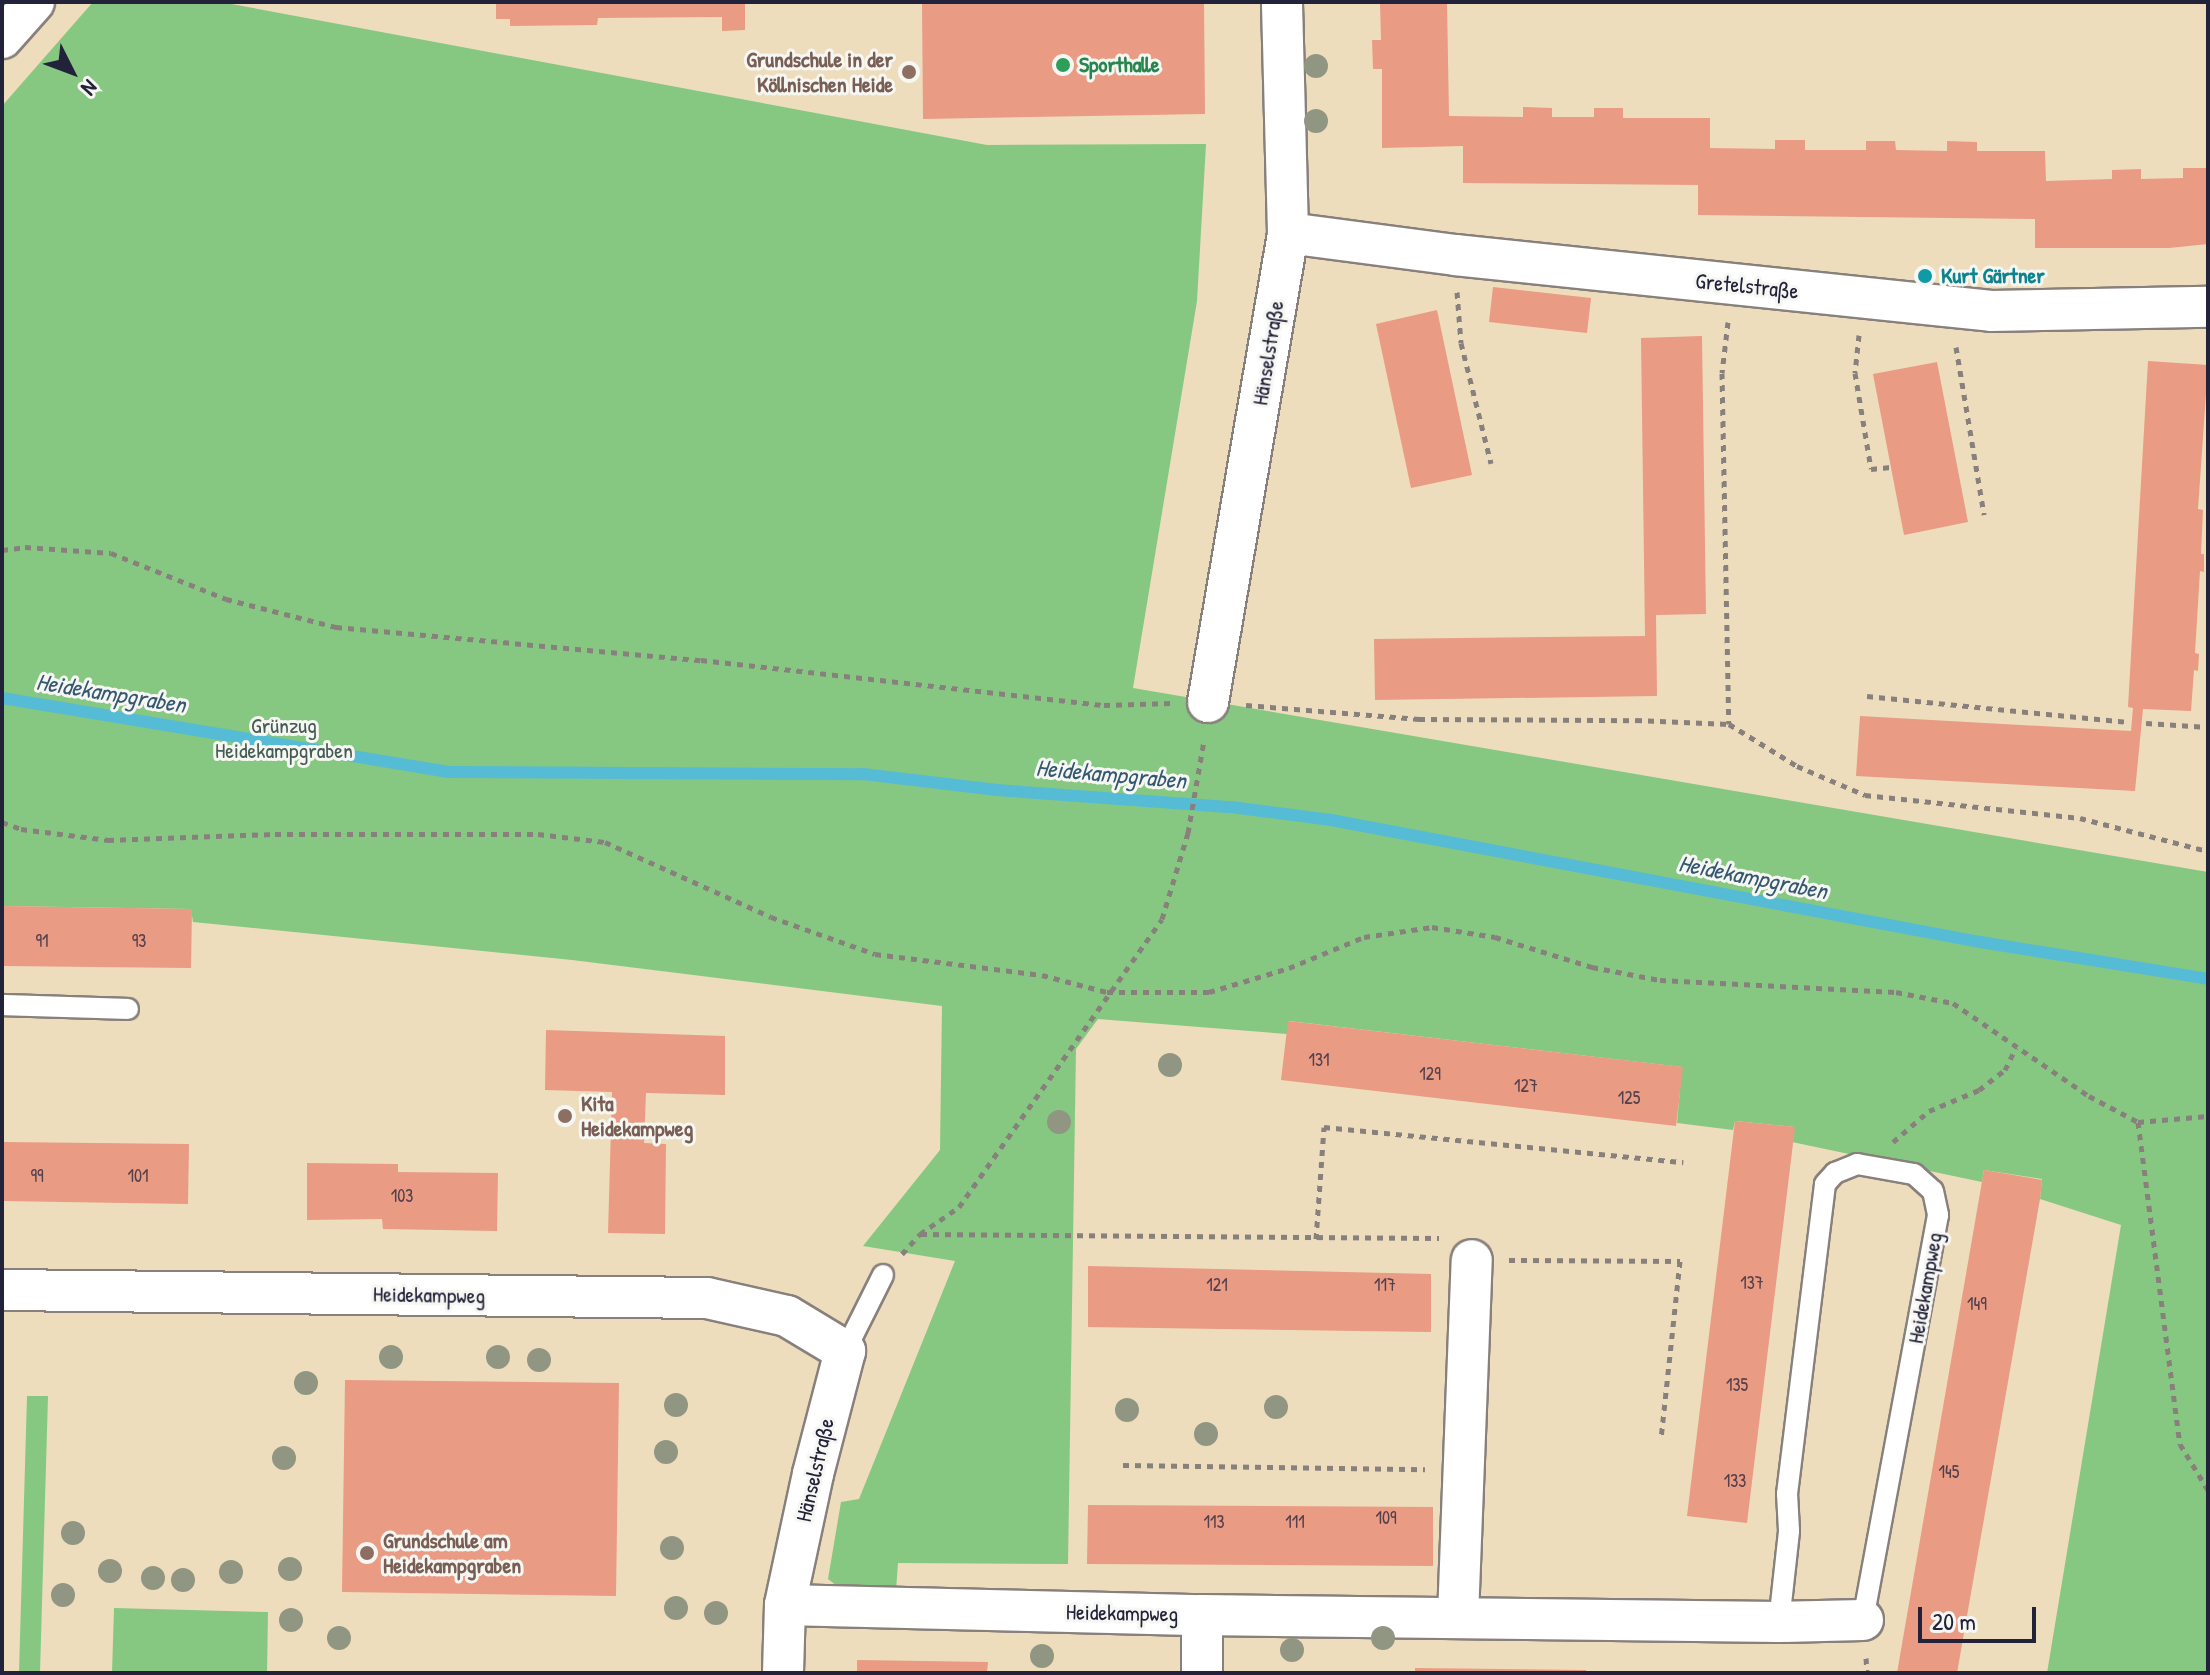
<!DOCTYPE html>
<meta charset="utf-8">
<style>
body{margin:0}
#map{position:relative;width:2210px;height:1675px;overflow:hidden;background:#edddbc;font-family:"Patrick Hand",sans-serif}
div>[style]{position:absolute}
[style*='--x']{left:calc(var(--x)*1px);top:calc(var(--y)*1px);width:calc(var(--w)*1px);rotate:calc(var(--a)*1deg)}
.green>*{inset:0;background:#86c881}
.stream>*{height:12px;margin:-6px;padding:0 6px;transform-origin:6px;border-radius:6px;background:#56bbd5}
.building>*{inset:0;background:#ea9b83}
.path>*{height:5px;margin-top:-2.5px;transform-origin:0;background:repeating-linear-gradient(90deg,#88807c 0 6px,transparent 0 12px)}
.roads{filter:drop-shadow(2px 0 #88807c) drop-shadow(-2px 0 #88807c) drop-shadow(0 2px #88807c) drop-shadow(0 -2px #88807c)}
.service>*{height:20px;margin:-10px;padding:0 10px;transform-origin:10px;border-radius:10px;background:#fff}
.minor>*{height:40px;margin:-20px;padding:0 20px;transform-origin:20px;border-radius:20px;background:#fff}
.trees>*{width:24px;height:24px;margin:-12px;border-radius:50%;background:#919683}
.dots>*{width:22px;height:22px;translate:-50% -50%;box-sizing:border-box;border:4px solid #f6f6f2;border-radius:50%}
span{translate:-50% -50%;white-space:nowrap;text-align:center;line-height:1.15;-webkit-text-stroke:6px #f6f6f2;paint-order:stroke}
.number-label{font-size:18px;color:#54404d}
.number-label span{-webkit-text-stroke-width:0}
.education-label{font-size:22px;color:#785e54;font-weight:700}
.right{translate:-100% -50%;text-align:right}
.left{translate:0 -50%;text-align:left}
.leisure-label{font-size:22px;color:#27864d;font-weight:700}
.culture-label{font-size:22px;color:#0d838f;font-weight:700}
.street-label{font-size:22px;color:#22223b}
.park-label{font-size:22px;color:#455c54}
.water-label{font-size:24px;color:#345871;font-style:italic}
.frame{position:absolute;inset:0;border:4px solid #22223b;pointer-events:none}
.north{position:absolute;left:32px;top:32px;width:80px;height:80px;-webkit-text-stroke:6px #f6f6f2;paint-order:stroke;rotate:132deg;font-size:22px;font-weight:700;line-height:32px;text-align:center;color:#22223b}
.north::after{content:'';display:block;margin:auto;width:28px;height:36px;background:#22223b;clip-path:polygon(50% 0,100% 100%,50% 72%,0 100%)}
.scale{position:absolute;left:1918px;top:1607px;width:118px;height:36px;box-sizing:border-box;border:4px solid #22223b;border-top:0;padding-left:10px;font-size:24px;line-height:28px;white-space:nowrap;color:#22223b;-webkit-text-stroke:6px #f6f6f2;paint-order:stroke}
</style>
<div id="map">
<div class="green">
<i style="clip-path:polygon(93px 2px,221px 2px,987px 145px,1206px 144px,1197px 301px,1133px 688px,2208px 872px,2208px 1673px,2047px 1673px,2121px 1225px,2040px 1199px,2042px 1179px,1984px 1170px,1982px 1182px,1792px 1142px,1794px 1127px,1735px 1121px,1733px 1130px,1677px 1123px,1682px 1067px,1289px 1021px,1287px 1034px,1098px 1019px,1076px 1049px,1068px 1564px,898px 1563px,896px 1591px,841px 1589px,828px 1579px,841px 1502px,859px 1499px,955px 1261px,863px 1246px,940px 1150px,942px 1006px,572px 960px,193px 922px,191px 909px,2px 906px,2px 106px)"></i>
<i style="clip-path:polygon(27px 1396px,48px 1396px,40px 1673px,19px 1673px)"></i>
<i style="clip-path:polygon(114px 1608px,268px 1612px,267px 1673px,112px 1673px)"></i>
</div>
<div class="stream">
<i style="--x:2;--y:698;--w:453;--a:9.4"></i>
<i style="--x:449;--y:772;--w:414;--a:0.3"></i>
<i style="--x:863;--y:774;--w:135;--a:6.8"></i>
<i style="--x:997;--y:790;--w:235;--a:4.2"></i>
<i style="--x:1231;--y:807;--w:101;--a:7.4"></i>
<i style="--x:1331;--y:820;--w:654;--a:10.66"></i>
<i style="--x:1974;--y:941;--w:237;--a:9.2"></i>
</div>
<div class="building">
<i style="clip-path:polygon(496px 2px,745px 2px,745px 30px,722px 31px,722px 17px,598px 18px,597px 25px,510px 26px,510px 19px,496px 19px)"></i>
<i style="clip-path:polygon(922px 2px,1204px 2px,1205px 114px,923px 119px)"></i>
<i style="clip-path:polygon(1447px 2px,1449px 116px,1523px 117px,1523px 107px,1552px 108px,1552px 117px,1594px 117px,1594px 108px,1623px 108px,1623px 118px,1710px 118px,1710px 148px,1775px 149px,1775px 140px,1805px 140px,1805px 150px,1866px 150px,1866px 141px,1895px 141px,1896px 150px,1947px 151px,1947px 141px,1977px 142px,1977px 151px,2045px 151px,2046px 181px,2112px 179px,2112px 170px,2141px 169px,2141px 179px,2183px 178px,2183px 168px,2208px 168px,2208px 244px,2169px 248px,2035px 248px,2035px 219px,1698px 215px,1698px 185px,1463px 183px,1463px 146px,1382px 148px,1382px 69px,1373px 69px,1372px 40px,1381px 40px,1380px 3px)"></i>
<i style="clip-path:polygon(1493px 287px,1591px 298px,1587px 333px,1489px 322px)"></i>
<i style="clip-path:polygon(1437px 310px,1472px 475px,1411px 488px,1376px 324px)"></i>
<i style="clip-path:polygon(1702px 336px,1706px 614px,1656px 615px,1657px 696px,1375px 700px,1374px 639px,1645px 636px,1641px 338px)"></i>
<i style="clip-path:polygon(2148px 361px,2208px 365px,2198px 509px,2203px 510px,2201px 554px,2204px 554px,2204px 572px,2200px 571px,2195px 653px,2199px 654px,2198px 671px,2194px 670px,2191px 711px,2143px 709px,2135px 791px,1856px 776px,1860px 716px,2131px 731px,2133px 708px,2128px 707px)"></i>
<i style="clip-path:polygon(1937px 362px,1968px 522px,1904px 535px,1873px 374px)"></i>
<i style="clip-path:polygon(2px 906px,192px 909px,191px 968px,2px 966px)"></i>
<i style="clip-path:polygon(1288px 1021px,1683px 1067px,1676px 1126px,1281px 1080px)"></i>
<i style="clip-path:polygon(546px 1030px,725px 1036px,725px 1095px,646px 1093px,644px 1143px,666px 1144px,665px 1234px,608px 1233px,612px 1092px,545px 1090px)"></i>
<i style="clip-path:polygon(1735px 1121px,1795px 1127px,1747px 1523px,1687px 1516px)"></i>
<i style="clip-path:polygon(2px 1142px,189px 1144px,188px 1204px,2px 1201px)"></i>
<i style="clip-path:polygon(307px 1163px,398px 1164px,398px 1172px,498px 1173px,497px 1231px,383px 1229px,382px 1219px,307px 1220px)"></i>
<i style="clip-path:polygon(1984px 1170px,2042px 1180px,2040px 1199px,1957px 1673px,1897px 1673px)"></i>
<i style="clip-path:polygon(1088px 1266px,1431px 1274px,1431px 1332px,1088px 1327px)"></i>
<i style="clip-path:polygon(345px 1380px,619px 1383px,616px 1596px,342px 1592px)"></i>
<i style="clip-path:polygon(1088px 1505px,1433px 1507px,1433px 1566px,1087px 1564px)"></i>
<i style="clip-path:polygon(857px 1660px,988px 1662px,987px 1673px,857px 1673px)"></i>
<i style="clip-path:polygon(1415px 1668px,1586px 1670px,1586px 1673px,1415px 1673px)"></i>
</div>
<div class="path">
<i style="--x:1457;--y:292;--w:51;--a:85.5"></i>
<i style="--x:1461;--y:343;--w:124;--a:76"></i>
<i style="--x:1728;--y:322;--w:51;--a:96.7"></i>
<i style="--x:1722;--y:373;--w:351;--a:88.9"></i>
<i style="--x:1859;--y:335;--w:38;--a:96"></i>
<i style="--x:1855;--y:373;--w:97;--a:80.5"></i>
<i style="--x:1871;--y:469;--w:20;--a:-6"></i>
<i style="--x:1956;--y:347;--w:170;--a:80.5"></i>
<i style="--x:2;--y:550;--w:23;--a:-7"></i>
<i style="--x:25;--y:547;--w:86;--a:4"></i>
<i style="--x:111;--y:553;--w:124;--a:21.8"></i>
<i style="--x:226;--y:599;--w:114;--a:14.3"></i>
<i style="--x:336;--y:627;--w:366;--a:5.2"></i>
<i style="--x:701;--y:660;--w:406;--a:6.4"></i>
<i style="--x:1104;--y:705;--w:68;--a:-1.7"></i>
<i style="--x:1867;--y:696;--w:260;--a:5.7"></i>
<i style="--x:1246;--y:705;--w:174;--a:4.6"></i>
<i style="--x:1419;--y:719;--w:217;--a:0.3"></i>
<i style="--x:1636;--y:720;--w:93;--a:2.5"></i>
<i style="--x:1729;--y:724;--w:80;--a:31.7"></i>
<i style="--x:1797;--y:766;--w:74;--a:23.1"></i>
<i style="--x:1865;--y:795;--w:216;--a:6.1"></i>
<i style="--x:2080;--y:818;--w:132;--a:14.5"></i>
<i style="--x:2146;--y:723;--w:62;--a:3.7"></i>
<i style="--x:2;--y:822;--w:20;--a:20"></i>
<i style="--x:21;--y:829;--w:88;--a:7.2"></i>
<i style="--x:108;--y:840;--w:167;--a:-2.1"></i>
<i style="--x:275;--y:834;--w:263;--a:0"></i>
<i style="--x:538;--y:834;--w:67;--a:6.8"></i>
<i style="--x:605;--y:842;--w:182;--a:24.3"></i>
<i style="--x:771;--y:917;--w:110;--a:19.6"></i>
<i style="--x:875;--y:954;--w:168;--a:7.2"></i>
<i style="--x:1042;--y:975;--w:67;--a:14.7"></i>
<i style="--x:1107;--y:992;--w:102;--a:0"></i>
<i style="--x:1209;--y:992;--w:84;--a:-16.7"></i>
<i style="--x:1289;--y:968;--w:81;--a:-22.5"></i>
<i style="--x:1364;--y:937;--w:69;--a:-8.4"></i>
<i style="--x:1432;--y:927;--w:64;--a:9"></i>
<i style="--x:1495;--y:937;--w:102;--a:17.2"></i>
<i style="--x:1592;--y:967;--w:69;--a:10.8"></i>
<i style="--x:1660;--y:980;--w:236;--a:2.9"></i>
<i style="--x:1896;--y:992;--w:58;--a:10.9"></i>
<i style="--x:1953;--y:1003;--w:165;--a:34.4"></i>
<i style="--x:2089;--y:1096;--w:55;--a:28"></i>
<i style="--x:2138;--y:1122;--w:70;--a:-4.9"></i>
<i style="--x:2138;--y:1122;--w:325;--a:82.6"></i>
<i style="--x:2180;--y:1444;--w:54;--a:58.7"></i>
<i style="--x:1893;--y:1142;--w:48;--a:-40.7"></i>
<i style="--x:1929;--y:1111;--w:54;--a:-22.8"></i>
<i style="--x:1979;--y:1090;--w:33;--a:-38"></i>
<i style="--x:2005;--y:1070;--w:25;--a:-64"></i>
<i style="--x:921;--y:1234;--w:518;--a:0.44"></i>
<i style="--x:1316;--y:1239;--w:112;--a:-85.9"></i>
<i style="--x:1324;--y:1127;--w:361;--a:5.6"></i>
<i style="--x:902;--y:1254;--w:27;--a:-48"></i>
<i style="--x:920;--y:1234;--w:47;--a:-34.7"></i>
<i style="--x:959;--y:1207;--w:352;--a:-54.8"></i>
<i style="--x:1162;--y:919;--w:90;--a:-73.2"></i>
<i style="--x:1188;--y:833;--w:94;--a:-80.2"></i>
<i style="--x:1509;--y:1260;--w:171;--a:0.3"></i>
<i style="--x:1680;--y:1261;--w:179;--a:96.1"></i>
<i style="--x:1123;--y:1465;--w:302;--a:0.8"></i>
<i style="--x:1866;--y:1658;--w:15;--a:86"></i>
</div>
<div class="roads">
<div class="service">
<i style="--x:2;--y:1005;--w:126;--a:1.8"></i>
<i style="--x:845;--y:1351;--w:85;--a:-63.4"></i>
<i style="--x:1779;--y:1622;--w:92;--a:-83.7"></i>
<i style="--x:1789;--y:1531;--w:37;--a:-93"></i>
<i style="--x:1787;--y:1494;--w:312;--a:-83"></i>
<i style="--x:1825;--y:1184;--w:15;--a:-48"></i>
<i style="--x:1835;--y:1173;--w:24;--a:-22"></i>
<i style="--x:1857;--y:1164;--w:58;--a:10"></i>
<i style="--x:1914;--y:1174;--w:25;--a:42"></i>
<i style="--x:1933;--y:1191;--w:25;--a:78"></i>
<i style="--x:1938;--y:1215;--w:412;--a:100.5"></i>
</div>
<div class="minor">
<i style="--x:2;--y:38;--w:48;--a:-48.4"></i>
<i style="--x:1288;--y:233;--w:168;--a:7.5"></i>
<i style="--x:1455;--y:255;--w:539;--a:5.96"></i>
<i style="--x:1991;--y:311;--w:217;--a:-1.1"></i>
<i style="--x:1208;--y:702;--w:476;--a:-80.3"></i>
<i style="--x:1288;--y:233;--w:231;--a:-91.5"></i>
<i style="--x:2;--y:1290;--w:705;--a:0.65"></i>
<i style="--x:707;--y:1298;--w:82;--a:12.7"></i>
<i style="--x:787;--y:1316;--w:68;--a:31.1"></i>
<i style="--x:845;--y:1351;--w:127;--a:104.6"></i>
<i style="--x:813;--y:1474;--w:134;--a:102.1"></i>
<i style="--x:785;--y:1605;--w:68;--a:91.7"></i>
<i style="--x:785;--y:1605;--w:417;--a:1.4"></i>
<i style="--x:1202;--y:1615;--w:577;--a:0.7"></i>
<i style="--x:1779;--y:1622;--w:84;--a:-1.4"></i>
<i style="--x:1458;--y:1617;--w:357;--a:-87.8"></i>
<i style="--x:1202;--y:1673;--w:58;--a:-90"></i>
</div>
</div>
<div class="trees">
<i style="left:1316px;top:66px"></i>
<i style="left:1316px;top:121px"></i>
<i style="left:1170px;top:1065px"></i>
<i style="left:1059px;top:1122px"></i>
<i style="left:391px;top:1357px"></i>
<i style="left:498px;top:1357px"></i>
<i style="left:539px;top:1360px"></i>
<i style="left:306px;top:1383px"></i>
<i style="left:676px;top:1405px"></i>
<i style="left:1276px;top:1407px"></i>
<i style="left:1127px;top:1410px"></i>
<i style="left:1206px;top:1434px"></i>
<i style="left:666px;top:1452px"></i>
<i style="left:284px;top:1458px"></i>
<i style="left:73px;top:1533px"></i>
<i style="left:672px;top:1548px"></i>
<i style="left:290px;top:1569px"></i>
<i style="left:110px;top:1571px"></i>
<i style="left:231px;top:1572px"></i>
<i style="left:153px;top:1578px"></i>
<i style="left:183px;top:1580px"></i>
<i style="left:63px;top:1595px"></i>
<i style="left:676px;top:1608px"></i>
<i style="left:716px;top:1613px"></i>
<i style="left:291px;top:1620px"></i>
<i style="left:339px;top:1638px"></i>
<i style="left:1383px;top:1638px"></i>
<i style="left:1292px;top:1650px"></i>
<i style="left:1042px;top:1656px"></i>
</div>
<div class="dots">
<i style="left:1063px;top:65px;background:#2e9e5b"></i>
<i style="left:909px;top:72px;background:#8d6e63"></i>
<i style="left:1925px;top:276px;background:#0f9aa8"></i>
<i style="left:565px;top:1116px;background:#8d6e63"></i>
<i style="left:367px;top:1553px;background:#8d6e63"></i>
</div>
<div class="number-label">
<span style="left:42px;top:941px">91</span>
<span style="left:139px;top:941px">93</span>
<span style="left:1319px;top:1060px">131</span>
<span style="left:1430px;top:1074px">129</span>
<span style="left:1526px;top:1086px">127</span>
<span style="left:1629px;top:1098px">125</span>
<span style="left:37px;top:1176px">99</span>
<span style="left:138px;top:1176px">101</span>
<span style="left:402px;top:1196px">103</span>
<span style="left:1752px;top:1283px">137</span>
<span style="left:1217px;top:1285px">121</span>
<span style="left:1385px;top:1285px">117</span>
<span style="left:1977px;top:1304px">149</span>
<span style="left:1737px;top:1385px">135</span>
<span style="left:1949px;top:1472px">145</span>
<span style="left:1735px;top:1481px">133</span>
<span style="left:1386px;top:1518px">109</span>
<span style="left:1214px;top:1522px">113</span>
<span style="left:1295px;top:1522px">111</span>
</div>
<div class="education-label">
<span class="right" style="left:893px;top:72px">Grundschule in der<br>Köllnischen Heide</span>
<span class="left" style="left:581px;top:1116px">Kita<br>Heidekampweg</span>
<span class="left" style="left:383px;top:1553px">Grundschule am<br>Heidekampgraben</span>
</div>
<div class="leisure-label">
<span class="left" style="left:1079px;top:65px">Sporthalle</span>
</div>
<div class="culture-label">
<span class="left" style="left:1941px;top:276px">Kurt Gärtner</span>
</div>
<div class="street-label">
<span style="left:1747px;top:286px;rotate:6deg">Gretelstraße</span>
<span style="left:1268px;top:353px;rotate:-81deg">Hänselstraße</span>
<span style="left:1925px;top:1288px;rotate:-80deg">Heidekampweg</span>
<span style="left:429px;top:1295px;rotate:1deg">Heidekampweg</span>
<span style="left:815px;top:1470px;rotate:-77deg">Hänselstraße</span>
<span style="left:1122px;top:1613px;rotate:1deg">Heidekampweg</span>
</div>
<div class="park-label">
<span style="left:284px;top:738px">Grünzug<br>Heidekampgraben</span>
</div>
<div class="water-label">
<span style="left:111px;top:693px;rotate:9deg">Heidekampgraben</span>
<span style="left:1111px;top:774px;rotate:5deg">Heidekampgraben</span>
<span style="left:1753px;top:877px;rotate:11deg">Heidekampgraben</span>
</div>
<div class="frame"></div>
<div class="north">N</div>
<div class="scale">20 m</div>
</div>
